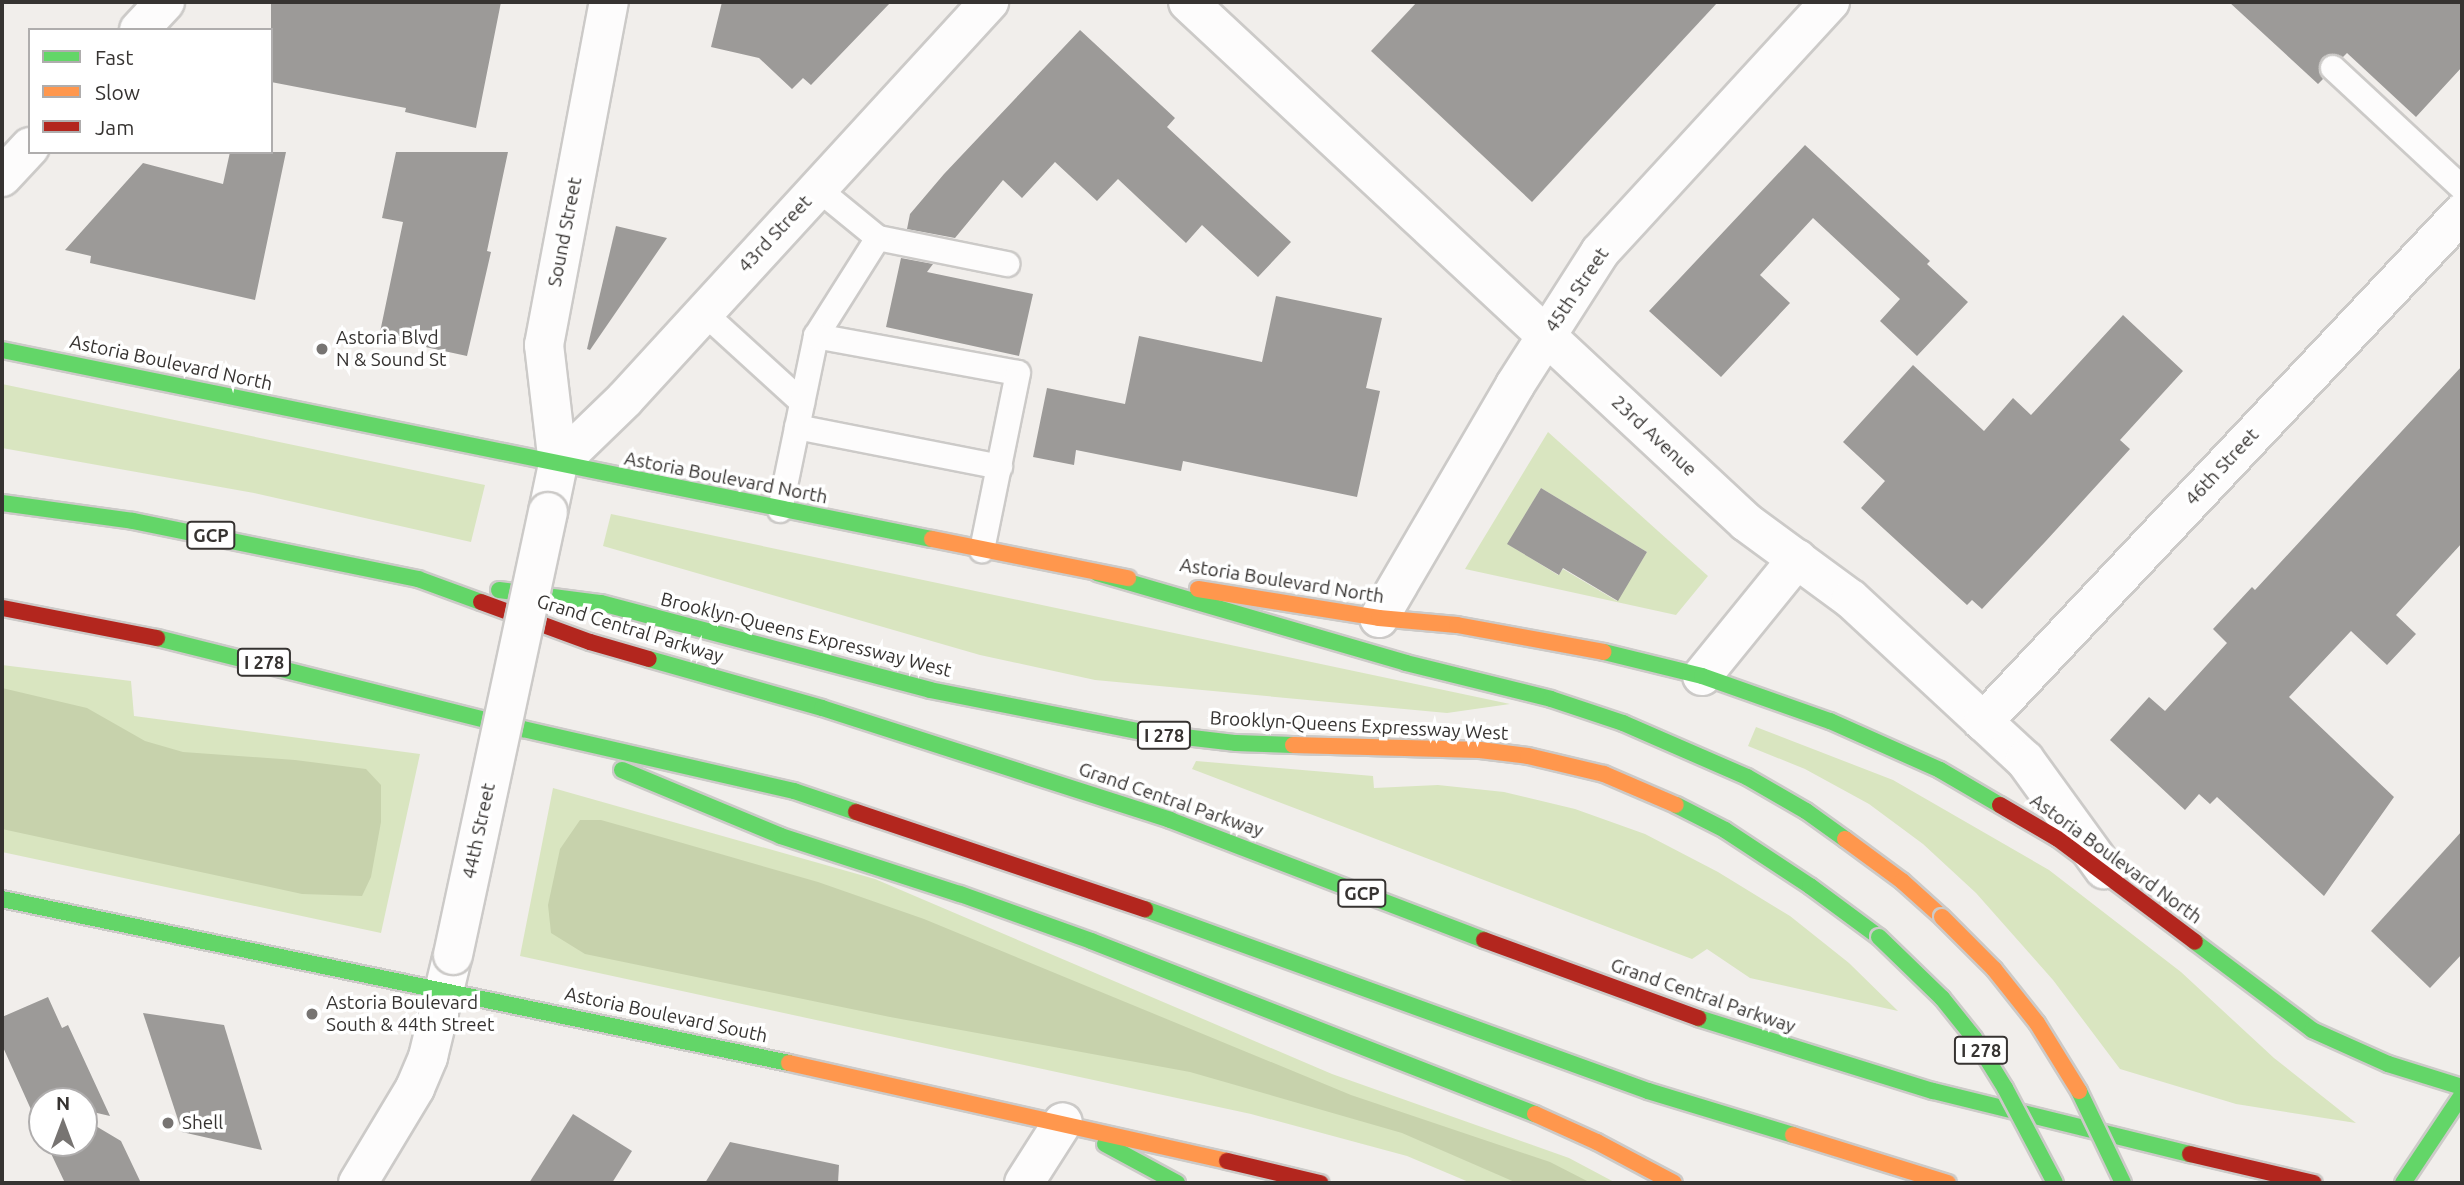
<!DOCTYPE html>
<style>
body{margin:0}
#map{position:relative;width:2464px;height:1185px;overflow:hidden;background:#f1eeeb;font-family:Ubuntu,sans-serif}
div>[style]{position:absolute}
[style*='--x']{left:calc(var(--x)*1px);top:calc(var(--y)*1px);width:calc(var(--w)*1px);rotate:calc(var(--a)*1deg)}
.green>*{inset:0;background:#d9e5c0}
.forest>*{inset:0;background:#c7d2ac}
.building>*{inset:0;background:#9c9a98}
.roads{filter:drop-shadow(2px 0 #cccac8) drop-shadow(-2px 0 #cccac8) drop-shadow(0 2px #cccac8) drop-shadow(0 -2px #cccac8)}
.lane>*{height:24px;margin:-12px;padding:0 12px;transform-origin:12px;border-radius:12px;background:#fdfcfc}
.street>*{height:38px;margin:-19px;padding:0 19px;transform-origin:19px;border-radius:19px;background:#fdfcfc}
.fast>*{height:16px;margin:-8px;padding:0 8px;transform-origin:8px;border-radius:8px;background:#63d668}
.slow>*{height:16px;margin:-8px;padding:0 8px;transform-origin:8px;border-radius:8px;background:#ff974d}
.jam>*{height:16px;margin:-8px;padding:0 8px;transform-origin:8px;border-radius:8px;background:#b3261e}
.bridges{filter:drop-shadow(2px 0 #cccac8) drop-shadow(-2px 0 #cccac8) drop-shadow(0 2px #cccac8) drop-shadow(0 -2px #cccac8)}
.street-bridge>*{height:38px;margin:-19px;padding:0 19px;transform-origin:19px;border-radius:19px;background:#fdfcfc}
.fast-bridge>*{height:16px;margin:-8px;padding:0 8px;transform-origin:8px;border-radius:8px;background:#63d668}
.slow-bridge>*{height:16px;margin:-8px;padding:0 8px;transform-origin:8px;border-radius:8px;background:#ff974d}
.dots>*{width:19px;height:19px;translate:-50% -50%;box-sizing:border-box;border:4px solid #fff;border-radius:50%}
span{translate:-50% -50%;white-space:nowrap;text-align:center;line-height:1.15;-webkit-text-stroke:7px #fff;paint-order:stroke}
.shield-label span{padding:2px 5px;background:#fff;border:2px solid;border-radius:5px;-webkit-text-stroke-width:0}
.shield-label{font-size:18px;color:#363331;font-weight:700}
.street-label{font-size:19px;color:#363331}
.poi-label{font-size:19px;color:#363331}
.left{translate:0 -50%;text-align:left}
.frame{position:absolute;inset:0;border:4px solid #363331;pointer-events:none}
.legend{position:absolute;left:28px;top:28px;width:245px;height:126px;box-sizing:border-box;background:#fff;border:2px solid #afadad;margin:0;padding:9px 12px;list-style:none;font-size:21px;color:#363331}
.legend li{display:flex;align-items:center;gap:14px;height:35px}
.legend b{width:35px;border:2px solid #afadad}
.north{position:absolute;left:28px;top:1087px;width:70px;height:70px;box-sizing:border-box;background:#fff;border:2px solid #afadad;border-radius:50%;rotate:0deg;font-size:19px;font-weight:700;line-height:28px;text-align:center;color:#363331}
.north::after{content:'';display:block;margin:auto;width:24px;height:32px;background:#777472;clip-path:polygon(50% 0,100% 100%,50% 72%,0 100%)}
</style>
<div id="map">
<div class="green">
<i style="clip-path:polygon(2px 384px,485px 485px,471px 542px,254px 493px,2px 448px)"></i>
<i style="clip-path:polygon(evenodd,1548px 432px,1708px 576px,1676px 615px,1465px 569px,1548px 432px,1541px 488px,1647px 552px,1617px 601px,1563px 569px,1558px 575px,1508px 544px,1541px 488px)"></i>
<i style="clip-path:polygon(611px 514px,1510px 704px,1447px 713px,1095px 680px,980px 655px,603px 546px)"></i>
<i style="clip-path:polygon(2px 665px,131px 681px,134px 716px,420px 754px,381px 933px,2px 852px)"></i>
<i style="clip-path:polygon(1756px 727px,1893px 780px,2049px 870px,2181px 972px,2274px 1058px,2356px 1123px,2236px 1104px,2120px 1069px,2053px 980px,1976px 893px,1923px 844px,1869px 804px,1805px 769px,1748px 746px)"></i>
<i style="clip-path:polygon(1196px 761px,1373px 776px,1374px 788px,1438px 785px,1504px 792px,1575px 809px,1645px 834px,1718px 872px,1790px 916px,1849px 963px,1898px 1011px,1750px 978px,1707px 949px,1692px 959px,1192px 769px)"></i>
<i style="clip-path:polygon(553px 788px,875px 879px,1332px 1074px,1569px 1158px,1616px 1183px,1471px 1183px,1407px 1156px,1251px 1114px,520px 956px)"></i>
</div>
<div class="forest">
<i style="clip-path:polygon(2px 688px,87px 708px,145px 741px,183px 752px,295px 760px,366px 769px,381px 785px,381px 822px,371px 877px,362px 896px,302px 894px,2px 829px)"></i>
<i style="clip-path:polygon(580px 820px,601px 820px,679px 842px,818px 882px,924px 919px,1351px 1095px,1550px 1162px,1591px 1183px,1517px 1183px,1402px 1133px,1190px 1072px,890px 1017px,585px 954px,551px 933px,548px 905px,560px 849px)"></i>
</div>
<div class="building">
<i style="clip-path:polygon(271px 2px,501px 2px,476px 128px,405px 112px,406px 108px,271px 82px)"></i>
<i style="clip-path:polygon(722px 2px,891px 2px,811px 85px,803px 78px,792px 89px,759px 58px,711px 47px)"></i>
<i style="clip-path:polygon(1417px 2px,1718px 2px,1532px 202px,1371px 51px)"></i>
<i style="clip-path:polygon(2229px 2px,2462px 2px,2462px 67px,2416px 117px,2347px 53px,2343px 57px,2329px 54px,2322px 58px,2319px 72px,2323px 79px,2318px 84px)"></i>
<i style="clip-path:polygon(1080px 30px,1175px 118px,1167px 127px,1291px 242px,1258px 277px,1202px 225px,1186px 243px,1118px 179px,1097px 201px,1055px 162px,1022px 198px,1003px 180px,955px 238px,907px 229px,910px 214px,944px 174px)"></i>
<i style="clip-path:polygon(1805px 145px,1930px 261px,1927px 264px,1968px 302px,1917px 356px,1880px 321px,1900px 299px,1813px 218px,1760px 275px,1790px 303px,1721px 377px,1649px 311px)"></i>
<i style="clip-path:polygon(230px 152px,286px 152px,255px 300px,90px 263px,91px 256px,65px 250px,143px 163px,223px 184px)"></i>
<i style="clip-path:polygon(396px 152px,508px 152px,487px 251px,491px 252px,467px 356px,379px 337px,403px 222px,382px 218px)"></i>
<i style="clip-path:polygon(616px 226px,667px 238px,590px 350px,587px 349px)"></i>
<i style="clip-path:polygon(901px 258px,933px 264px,927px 272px,1033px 294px,1019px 356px,886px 327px)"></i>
<i style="clip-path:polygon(1276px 296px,1382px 318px,1366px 388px,1380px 391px,1357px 497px,1183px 461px,1181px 471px,1076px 450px,1074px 465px,1033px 457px,1047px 388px,1125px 404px,1139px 336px,1262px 362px)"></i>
<i style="clip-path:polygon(2123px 315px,2183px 371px,2120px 440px,2130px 449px,2045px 542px,1982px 609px,1972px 600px,1967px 605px,1861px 508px,1885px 481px,1843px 442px,1913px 365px,1984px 431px,2013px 398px,2031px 415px)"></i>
<i style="clip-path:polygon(2462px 366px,2462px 543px,2396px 615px,2416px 634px,2387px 665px,2351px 631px,2289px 697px,2394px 797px,2324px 896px,2217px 797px,2210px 804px,2199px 794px,2185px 810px,2110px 740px,2149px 697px,2165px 711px,2227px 643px,2213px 629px,2252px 587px,2255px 590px)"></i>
<i style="clip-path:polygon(1541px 488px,1647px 552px,1618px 601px,1563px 568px,1559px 575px,1507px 544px)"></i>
<i style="clip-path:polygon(2462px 831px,2462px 954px,2430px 988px,2371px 931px)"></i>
<i style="clip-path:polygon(48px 997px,62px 1028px,68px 1025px,110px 1116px,84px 1110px,84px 1101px,42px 1101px,42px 1134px,2px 1045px,2px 1017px)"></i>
<i style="clip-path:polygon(143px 1013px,224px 1025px,262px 1150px,182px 1132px)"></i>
<i style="clip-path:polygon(573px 1114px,632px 1151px,612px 1183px,529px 1183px)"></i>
<i style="clip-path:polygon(84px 1119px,121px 1141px,141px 1183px,65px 1183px,46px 1143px,84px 1143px)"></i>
<i style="clip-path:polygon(730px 1142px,839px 1165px,838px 1183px,705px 1183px)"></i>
</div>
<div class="roads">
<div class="lane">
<i style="--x:2333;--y:68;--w:176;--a:42.9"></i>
<i style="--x:878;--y:238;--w:132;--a:11.4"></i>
<i style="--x:703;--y:312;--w:134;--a:42.3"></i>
<i style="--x:816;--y:336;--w:116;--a:-57.7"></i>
<i style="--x:878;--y:238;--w:79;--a:-140.7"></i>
<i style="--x:797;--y:427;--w:207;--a:11.1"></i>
<i style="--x:780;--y:510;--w:178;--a:-78.3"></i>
<i style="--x:816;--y:336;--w:205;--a:10.4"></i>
<i style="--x:1018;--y:373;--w:181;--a:101.5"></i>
</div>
<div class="street">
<i style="--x:1188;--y:2;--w:763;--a:42.98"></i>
<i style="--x:1746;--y:522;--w:130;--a:36.3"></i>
<i style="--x:1851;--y:599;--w:237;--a:42.8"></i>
<i style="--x:2025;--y:760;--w:135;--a:54.1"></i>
<i style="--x:139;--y:30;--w:38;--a:-47"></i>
<i style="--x:2;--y:177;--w:41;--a:-47"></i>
<i style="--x:558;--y:464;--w:93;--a:-44.1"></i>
<i style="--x:625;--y:399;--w:539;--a:-47.48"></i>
<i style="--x:548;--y:512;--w:49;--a:-78.2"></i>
<i style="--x:558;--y:464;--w:120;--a:-96.7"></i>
<i style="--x:544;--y:345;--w:349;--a:-79.3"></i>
<i style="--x:1379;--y:618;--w:270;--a:-59.7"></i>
<i style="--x:1515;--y:385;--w:158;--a:-57.4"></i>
<i style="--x:1600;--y:252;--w:340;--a:-47.4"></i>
<i style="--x:1702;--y:676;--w:151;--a:-50.9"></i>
<i style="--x:1983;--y:722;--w:699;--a:-46.74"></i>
<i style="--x:358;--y:1183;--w:111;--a:-59"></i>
<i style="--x:415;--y:1088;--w:34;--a:-67"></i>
<i style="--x:428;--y:1057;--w:102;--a:-76.4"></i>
<i style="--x:1024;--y:1183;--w:72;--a:-57.4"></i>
</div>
<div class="fast">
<i style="--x:2;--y:350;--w:949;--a:11.49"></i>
<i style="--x:2;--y:503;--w:132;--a:7.8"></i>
<i style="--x:133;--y:521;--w:291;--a:11.5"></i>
<i style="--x:418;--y:579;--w:67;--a:20.1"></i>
<i style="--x:1097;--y:573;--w:322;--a:16.2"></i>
<i style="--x:1406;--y:663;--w:149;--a:13.9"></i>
<i style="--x:1551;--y:699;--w:76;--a:18.4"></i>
<i style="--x:1623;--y:723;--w:135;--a:23.5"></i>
<i style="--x:1747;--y:777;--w:68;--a:30"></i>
<i style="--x:1806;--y:811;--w:48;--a:35.7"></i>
<i style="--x:499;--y:590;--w:103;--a:7.3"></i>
<i style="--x:601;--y:603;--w:340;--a:14.8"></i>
<i style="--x:930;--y:690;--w:216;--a:11.2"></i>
<i style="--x:1142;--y:732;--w:95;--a:6.7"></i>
<i style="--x:1236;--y:743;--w:57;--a:2"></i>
<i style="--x:157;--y:638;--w:377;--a:14"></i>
<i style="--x:523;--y:729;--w:278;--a:12.9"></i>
<i style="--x:794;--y:791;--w:65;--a:18.7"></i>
<i style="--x:1604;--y:652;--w:101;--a:13.8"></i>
<i style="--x:1702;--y:676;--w:136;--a:19.4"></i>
<i style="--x:1830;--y:721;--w:120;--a:24"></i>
<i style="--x:1940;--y:770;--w:69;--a:30.3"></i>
<i style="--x:649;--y:659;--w:180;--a:15.8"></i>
<i style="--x:822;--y:708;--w:366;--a:17.8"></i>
<i style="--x:1170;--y:820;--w:336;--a:20.9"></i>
<i style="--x:622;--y:770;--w:172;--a:22.5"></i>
<i style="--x:781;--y:836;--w:188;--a:18"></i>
<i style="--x:960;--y:894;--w:139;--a:19.7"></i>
<i style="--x:1091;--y:941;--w:477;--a:21.3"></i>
<i style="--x:1676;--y:805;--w:55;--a:27"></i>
<i style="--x:1725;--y:830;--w:102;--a:33.4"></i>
<i style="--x:1810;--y:886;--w:86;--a:36.5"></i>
<i style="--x:2;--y:899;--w:804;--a:11.77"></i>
<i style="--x:1145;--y:909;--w:535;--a:19.89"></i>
<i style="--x:1648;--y:1091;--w:152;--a:16.9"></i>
<i style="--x:2195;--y:942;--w:146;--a:36.9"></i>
<i style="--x:2312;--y:1030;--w:83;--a:24.1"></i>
<i style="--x:2388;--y:1064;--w:77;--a:17.3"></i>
<i style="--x:1698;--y:1018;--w:246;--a:17.3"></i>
<i style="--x:1933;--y:1091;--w:265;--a:13.8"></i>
<i style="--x:1105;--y:1144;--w:82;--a:28.4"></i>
<i style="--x:2403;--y:1183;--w:106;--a:-56.2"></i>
</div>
<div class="slow">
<i style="--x:932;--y:539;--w:200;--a:11.3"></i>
<i style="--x:1198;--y:589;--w:183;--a:9.1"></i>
<i style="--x:1379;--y:618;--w:78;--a:5.1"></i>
<i style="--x:1457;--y:625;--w:149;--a:10.4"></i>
<i style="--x:1293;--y:745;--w:187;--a:1.5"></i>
<i style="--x:1480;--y:750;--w:48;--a:7.1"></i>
<i style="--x:1528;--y:756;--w:78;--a:13.3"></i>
<i style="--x:1604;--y:774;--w:78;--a:23.3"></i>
<i style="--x:1845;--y:839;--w:71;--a:36.4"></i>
<i style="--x:1902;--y:881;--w:54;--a:42"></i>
<i style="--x:789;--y:1063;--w:449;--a:12.6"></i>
<i style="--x:1535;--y:1114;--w:68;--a:24.3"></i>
<i style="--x:1597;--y:1142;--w:87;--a:28"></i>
<i style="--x:1793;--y:1135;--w:162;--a:17.2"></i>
</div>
<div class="jam">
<i style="--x:481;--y:602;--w:116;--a:20.2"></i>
<i style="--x:590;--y:642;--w:61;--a:16.1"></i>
<i style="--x:2;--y:608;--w:158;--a:11"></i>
<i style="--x:2000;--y:805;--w:67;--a:30.4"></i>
<i style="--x:2058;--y:839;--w:171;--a:36.9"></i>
<i style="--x:856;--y:812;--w:305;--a:18.6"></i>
<i style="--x:1484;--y:940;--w:228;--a:20"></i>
<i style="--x:2190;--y:1154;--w:127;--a:13.2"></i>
<i style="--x:1227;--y:1161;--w:96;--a:13.3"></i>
</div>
</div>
<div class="bridges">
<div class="street-bridge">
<i style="--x:453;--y:955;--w:453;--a:-77.9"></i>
</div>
<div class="fast-bridge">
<i style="--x:1879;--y:937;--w:88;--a:44.1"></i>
<i style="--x:1942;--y:998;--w:51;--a:51.3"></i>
<i style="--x:1974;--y:1038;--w:59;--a:58.2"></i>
<i style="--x:2005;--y:1088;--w:107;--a:62.2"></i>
<i style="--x:2079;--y:1091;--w:102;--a:64.4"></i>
</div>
<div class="slow-bridge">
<i style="--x:1942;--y:917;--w:74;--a:45"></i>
<i style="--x:1994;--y:969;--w:69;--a:51.5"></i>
<i style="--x:2037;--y:1023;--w:80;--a:58.3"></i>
</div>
</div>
<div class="dots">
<i style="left:322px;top:349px;background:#777472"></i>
<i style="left:312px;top:1014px;background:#777472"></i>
<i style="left:168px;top:1123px;background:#777472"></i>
</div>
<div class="shield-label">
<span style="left:211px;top:535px">GCP</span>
<span style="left:264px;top:662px">I 278</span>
<span style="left:1164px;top:735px">I 278</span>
<span style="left:1362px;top:893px">GCP</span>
<span style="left:1981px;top:1050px">I 278</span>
</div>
<div class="street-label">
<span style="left:565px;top:232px;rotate:-79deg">Sound Street</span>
<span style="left:775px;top:234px;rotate:-47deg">43rd Street</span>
<span style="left:1577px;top:290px;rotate:-56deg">45th Street</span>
<span style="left:171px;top:363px;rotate:12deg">Astoria Boulevard North</span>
<span style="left:1654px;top:436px;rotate:43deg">23rd Avenue</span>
<span style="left:2222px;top:467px;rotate:-47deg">46th Street</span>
<span style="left:726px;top:478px;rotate:11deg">Astoria Boulevard North</span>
<span style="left:1282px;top:581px;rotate:9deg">Astoria Boulevard North</span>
<span style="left:630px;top:629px;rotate:17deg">Grand Central Parkway</span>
<span style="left:806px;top:635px;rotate:14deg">Brooklyn-Queens Expressway West</span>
<span style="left:1359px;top:726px;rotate:3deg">Brooklyn-Queens Expressway West</span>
<span style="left:1171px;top:800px;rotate:19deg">Grand Central Parkway</span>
<span style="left:479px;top:831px;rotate:-78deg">44th Street</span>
<span style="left:2116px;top:859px;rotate:36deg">Astoria Boulevard North</span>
<span style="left:1703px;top:996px;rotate:19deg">Grand Central Parkway</span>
<span style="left:666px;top:1015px;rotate:12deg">Astoria Boulevard South</span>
</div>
<div class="poi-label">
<span class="left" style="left:336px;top:349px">Astoria Blvd<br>N &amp; Sound St</span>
<span class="left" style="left:326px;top:1014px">Astoria Boulevard<br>South &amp; 44th Street</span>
<span class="left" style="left:182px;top:1123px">Shell</span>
</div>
<div class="frame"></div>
<ul class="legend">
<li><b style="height:9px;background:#63d668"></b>Fast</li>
<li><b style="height:9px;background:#ff974d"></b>Slow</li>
<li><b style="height:9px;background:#b3261e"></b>Jam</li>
</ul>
<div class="north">N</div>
</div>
